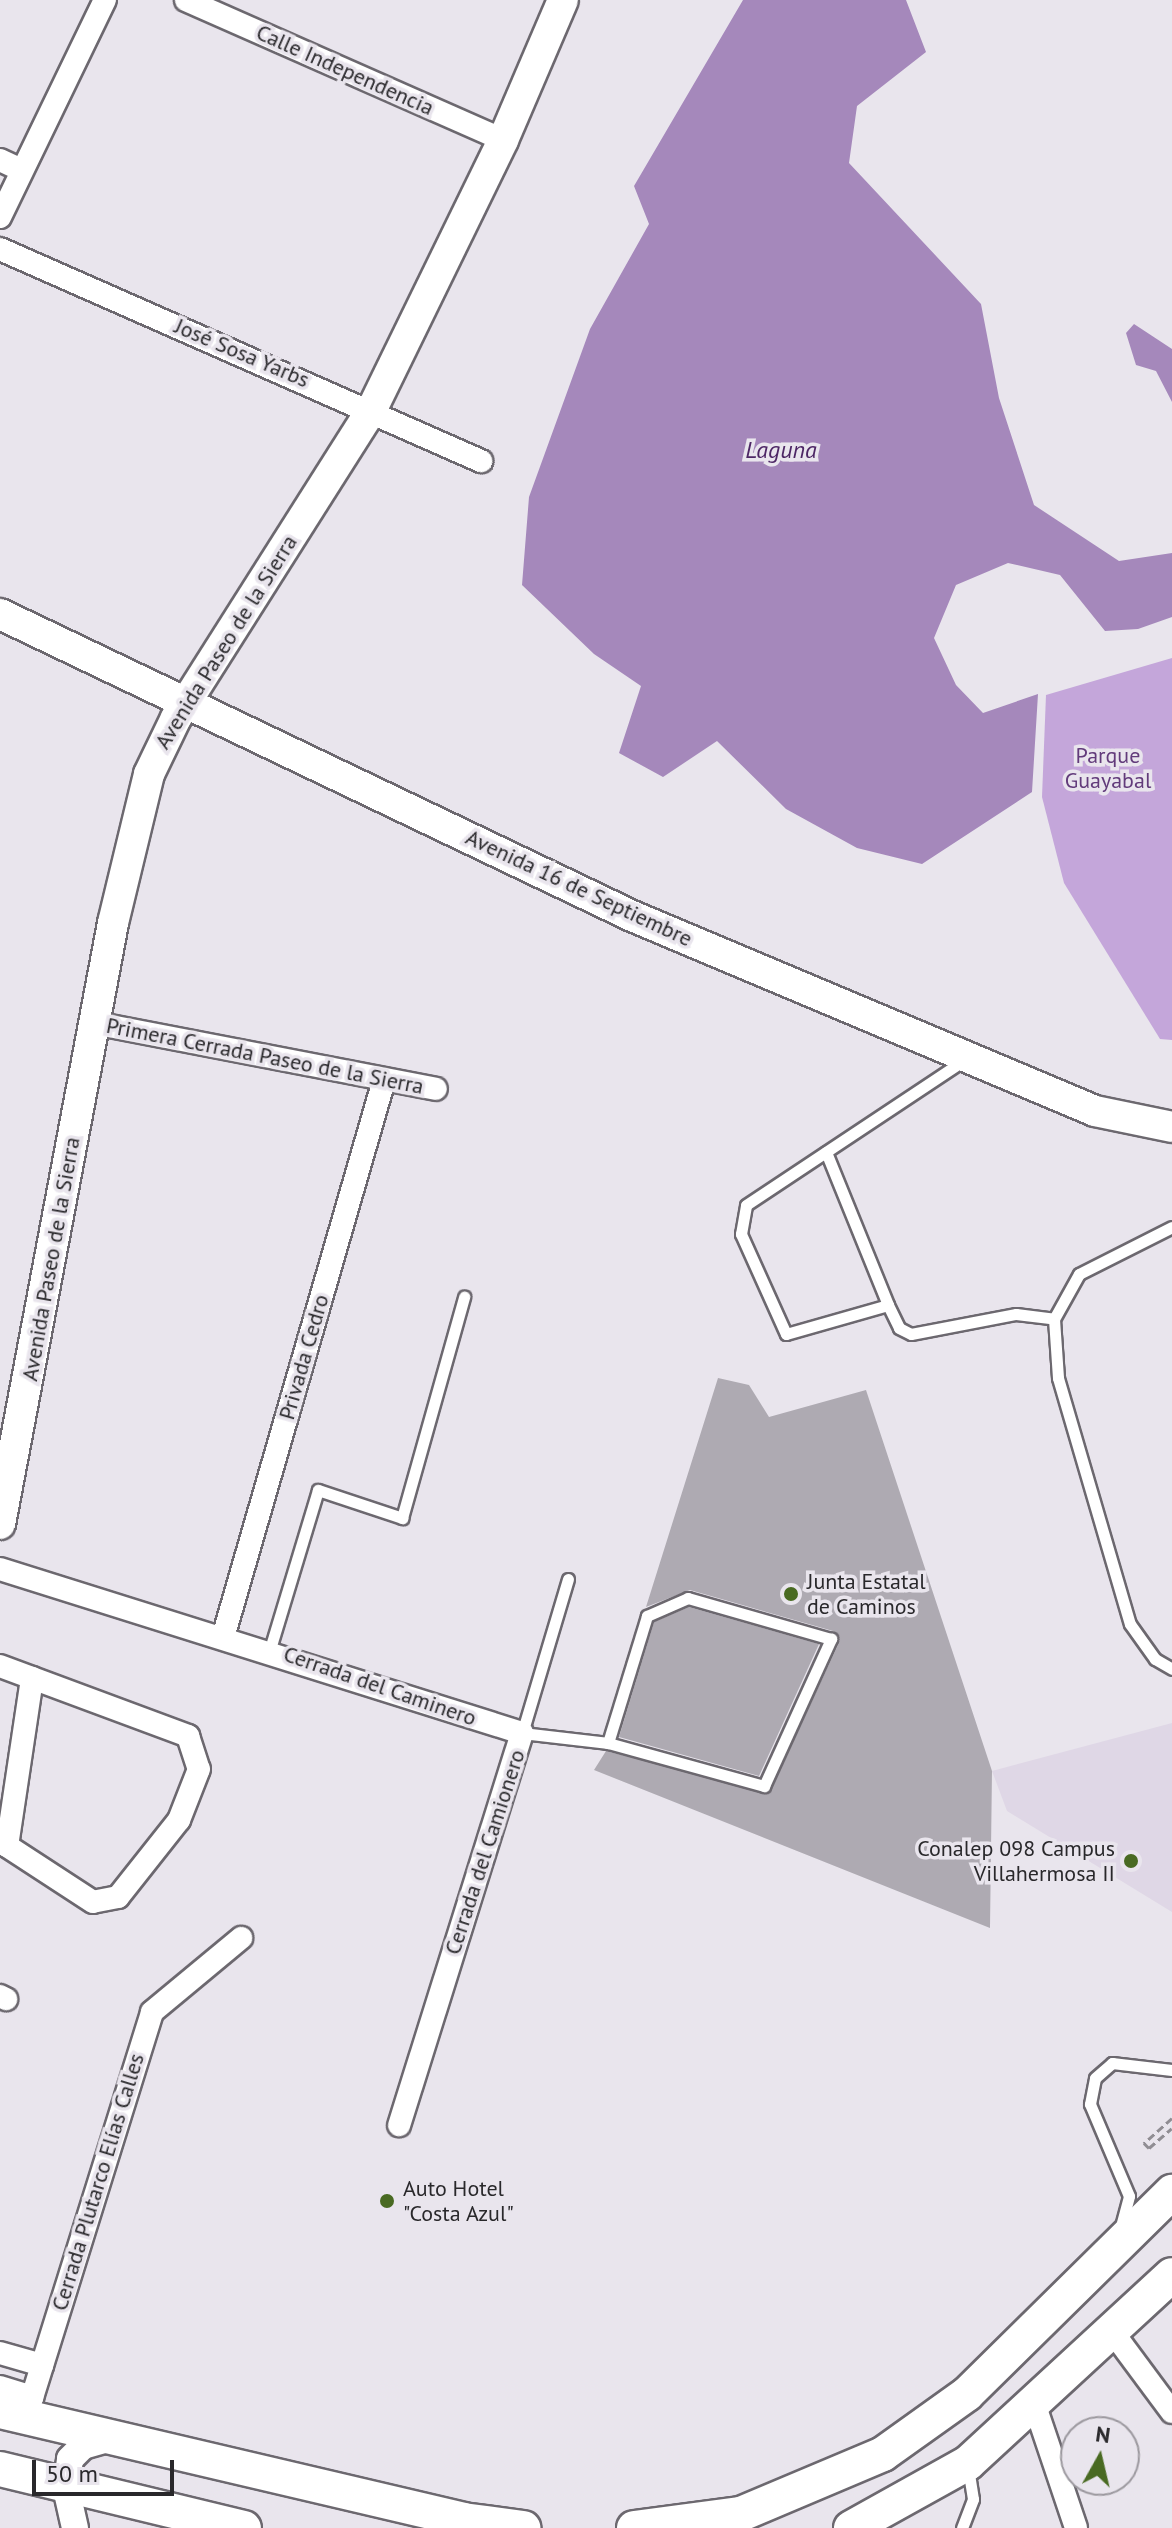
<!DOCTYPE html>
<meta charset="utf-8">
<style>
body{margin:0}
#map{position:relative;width:1172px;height:2528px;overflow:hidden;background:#e9e5ed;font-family:"PT Sans",sans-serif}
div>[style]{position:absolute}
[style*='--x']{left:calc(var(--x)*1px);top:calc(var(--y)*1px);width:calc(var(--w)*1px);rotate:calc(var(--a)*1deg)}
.built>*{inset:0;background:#dfd7e6}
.green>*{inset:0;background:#c4a6da}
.water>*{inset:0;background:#a588bb}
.building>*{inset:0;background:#aeaab2}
.path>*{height:3px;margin-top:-1.5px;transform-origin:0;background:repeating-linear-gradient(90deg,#908d93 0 8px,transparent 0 12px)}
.roads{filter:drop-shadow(2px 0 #6c686f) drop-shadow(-2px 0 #6c686f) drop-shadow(0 2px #6c686f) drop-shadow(0 -2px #6c686f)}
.service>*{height:11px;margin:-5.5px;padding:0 5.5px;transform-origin:5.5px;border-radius:5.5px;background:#fff}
.minor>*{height:22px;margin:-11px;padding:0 11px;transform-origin:11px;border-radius:11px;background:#fff}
.tertiary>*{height:26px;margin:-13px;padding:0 13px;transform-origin:13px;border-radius:13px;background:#fff}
.secondary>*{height:30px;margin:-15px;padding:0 15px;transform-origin:15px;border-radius:15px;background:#fff}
.primary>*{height:34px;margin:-17px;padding:0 17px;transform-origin:17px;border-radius:17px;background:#fff}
.dots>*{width:22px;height:22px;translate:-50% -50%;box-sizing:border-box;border:4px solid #e9e5ed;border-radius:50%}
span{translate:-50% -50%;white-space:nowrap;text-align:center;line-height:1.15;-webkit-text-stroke:7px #e9e5ed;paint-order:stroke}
.street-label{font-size:22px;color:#29282b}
.park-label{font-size:22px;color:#623b7b}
.poi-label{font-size:22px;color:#29282b}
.left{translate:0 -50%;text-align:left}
.right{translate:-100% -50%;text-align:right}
.water-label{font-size:24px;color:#4d2665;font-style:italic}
.north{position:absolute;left:1060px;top:2416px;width:80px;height:80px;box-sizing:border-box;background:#e9e5ed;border:2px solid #9c999f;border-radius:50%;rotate:8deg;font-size:22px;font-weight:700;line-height:32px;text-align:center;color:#29282b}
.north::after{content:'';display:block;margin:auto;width:28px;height:36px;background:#496a22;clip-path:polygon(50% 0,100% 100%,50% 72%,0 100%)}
.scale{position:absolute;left:32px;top:2460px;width:142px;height:36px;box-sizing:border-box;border:4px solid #29282b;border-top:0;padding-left:10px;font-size:24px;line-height:28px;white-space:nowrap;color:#29282b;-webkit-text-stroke:6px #e9e5ed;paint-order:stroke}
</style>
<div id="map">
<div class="built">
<i style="clip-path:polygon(1172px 1723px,1172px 1912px,1007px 1811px,992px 1771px)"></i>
</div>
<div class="green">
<i style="clip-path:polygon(1172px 658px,1172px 1040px,1160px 1039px,1064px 883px,1042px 797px,1046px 695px)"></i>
</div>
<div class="water">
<i style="clip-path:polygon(743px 0,906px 0,926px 52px,857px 106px,849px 163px,981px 304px,999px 398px,1034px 505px,1119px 561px,1172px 553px,1172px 617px,1138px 629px,1105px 631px,1060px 575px,1008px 563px,956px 585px,934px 638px,956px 685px,983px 713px,1038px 694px,1032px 792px,922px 864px,857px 848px,786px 809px,717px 741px,663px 777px,619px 753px,641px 686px,594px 654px,522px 585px,529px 497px,590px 329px,649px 224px,634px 186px)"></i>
<i style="clip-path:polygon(1134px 324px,1172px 349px,1172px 402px,1156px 371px,1136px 365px,1126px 333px)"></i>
</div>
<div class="building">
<i style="clip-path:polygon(718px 1378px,749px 1385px,769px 1417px,866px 1390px,992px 1771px,990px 1928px,594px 1770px,606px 1751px,769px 1793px,839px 1643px,833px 1631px,690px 1590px,646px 1607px)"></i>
<i style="clip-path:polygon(689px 1607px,819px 1644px,759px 1776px,619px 1737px,654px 1622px)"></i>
</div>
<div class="path">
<i style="--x:1172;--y:2118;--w:38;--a:138"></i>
<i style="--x:1144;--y:2143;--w:7;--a:45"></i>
<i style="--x:1149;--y:2148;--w:30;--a:-41"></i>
</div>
<div class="roads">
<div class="service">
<i style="--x:826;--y:1152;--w:165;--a:67.9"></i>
<i style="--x:888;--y:1305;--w:106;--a:164.1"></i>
<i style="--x:786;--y:1334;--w:110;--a:-114.2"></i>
<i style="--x:741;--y:1234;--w:29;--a:-80"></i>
<i style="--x:746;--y:1205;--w:262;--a:-33.6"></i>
<i style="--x:1172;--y:1227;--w:104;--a:153.2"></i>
<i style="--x:1079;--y:1274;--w:51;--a:119.1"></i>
<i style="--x:1054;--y:1319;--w:59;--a:86.1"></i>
<i style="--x:1058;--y:1378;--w:256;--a:73.7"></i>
<i style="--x:1130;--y:1624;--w:43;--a:54.5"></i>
<i style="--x:1155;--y:1659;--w:20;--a:30"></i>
<i style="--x:888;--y:1305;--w:25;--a:64"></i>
<i style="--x:899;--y:1328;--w:13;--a:27"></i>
<i style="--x:911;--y:1334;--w:107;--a:-10.8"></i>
<i style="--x:1016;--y:1314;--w:38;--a:7"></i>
<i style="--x:568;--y:1579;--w:161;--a:106.6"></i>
<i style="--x:522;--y:1733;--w:87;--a:6.6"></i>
<i style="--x:608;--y:1743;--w:162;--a:15.4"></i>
<i style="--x:764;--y:1786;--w:162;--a:-65.5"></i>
<i style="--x:831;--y:1639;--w:149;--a:-164"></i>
<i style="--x:688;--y:1598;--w:45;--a:156.3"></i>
<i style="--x:647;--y:1616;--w:133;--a:107.1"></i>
<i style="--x:270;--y:1649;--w:166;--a:-73.2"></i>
<i style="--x:318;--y:1490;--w:89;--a:18.4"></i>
<i style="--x:402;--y:1518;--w:230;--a:-74.3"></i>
<i style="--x:1120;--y:2230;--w:35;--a:-75"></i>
<i style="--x:1129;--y:2196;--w:100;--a:-113"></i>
<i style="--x:1090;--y:2104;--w:26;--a:-79"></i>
<i style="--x:1095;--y:2078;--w:23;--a:-41"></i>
<i style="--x:1112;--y:2063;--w:60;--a:6.7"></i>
<i style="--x:962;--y:2528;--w:31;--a:-69"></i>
<i style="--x:973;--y:2499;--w:32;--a:-99"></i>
</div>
<div class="minor">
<i style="--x:186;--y:0;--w:347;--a:23.8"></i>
<i style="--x:0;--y:160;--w:23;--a:25"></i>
<i style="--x:0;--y:217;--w:241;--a:-64.2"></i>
<i style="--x:0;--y:249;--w:526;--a:23.79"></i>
<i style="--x:94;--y:1023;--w:348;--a:10.9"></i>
<i style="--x:0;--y:1569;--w:547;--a:17.44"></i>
<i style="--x:522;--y:1733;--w:411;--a:107.4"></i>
<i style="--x:224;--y:1634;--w:577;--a:-73.89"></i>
<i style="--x:0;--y:1666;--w:201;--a:20.4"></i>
<i style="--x:188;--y:1736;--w:35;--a:72"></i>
<i style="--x:199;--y:1769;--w:55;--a:111.4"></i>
<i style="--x:179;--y:1820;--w:98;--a:128.4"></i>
<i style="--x:118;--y:1897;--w:25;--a:169"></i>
<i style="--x:93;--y:1902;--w:103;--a:-146.9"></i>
<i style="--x:7;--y:1846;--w:170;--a:-81.5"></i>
<i style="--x:0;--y:1996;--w:7;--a:27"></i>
<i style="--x:1111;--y:2330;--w:102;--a:53.4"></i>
<i style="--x:0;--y:2353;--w:44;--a:15.9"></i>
<i style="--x:0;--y:2387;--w:34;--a:17"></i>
<i style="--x:1034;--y:2403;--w:132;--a:71.4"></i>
<i style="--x:26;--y:2417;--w:424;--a:-72.7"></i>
<i style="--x:152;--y:2012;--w:116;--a:-39.7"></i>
</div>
<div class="tertiary">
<i style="--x:75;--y:2528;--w:41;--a:-102.7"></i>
<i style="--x:66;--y:2488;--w:29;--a:-82"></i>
<i style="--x:70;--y:2459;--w:18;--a:-45"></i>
<i style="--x:83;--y:2446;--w:32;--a:-16"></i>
</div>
<div class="secondary">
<i style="--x:0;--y:614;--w:700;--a:25.54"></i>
<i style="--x:632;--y:916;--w:502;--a:22.84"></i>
<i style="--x:1095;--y:1111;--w:79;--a:11.7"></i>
<i style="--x:0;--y:1524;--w:612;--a:-79.35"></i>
<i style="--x:113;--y:923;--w:153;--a:-76.4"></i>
<i style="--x:149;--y:774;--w:62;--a:-64.3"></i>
<i style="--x:176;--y:718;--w:366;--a:-57.6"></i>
<i style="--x:372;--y:409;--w:299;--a:-64"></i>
<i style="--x:503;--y:140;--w:152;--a:-66.8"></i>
</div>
<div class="primary">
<i style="--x:0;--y:2411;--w:476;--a:13.2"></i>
<i style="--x:463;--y:2520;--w:61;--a:7.6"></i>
<i style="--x:0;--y:2469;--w:251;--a:13.6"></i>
<i style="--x:634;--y:2528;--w:108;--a:-7.5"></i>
<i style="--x:741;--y:2514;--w:154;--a:-22.9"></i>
<i style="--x:883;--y:2454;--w:103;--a:-35.5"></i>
<i style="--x:967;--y:2394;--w:288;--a:-44.6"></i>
<i style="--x:851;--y:2528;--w:134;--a:-29.1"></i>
<i style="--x:968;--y:2463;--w:277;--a:-42.7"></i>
</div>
</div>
<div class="dots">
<i style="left:791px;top:1594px;background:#496a22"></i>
<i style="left:1131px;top:1861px;background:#496a22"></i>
<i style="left:387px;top:2201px;background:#496a22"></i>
</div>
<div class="street-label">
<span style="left:345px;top:70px;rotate:24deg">Calle Independencia</span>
<span style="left:242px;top:353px;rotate:23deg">José Sosa Yarbs</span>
<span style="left:226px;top:642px;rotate:-58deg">Avenida Paseo de la Sierra</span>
<span style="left:579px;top:888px;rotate:25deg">Avenida 16 de Septiembre</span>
<span style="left:265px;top:1056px;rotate:11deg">Primera Cerrada Paseo de la Sierra</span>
<span style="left:51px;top:1259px;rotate:-80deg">Avenida Paseo de la Sierra</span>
<span style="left:304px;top:1357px;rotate:-74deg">Privada Cedro</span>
<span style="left:380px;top:1686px;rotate:19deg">Cerrada del Caminero</span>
<span style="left:485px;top:1852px;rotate:-72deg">Cerrada del Camionero</span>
<span style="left:98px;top:2182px;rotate:-73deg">Cerrada Plutarco Elías Calles</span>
</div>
<div class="park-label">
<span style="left:1108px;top:768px">Parque<br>Guayabal</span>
</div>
<div class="poi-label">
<span class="left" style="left:807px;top:1594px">Junta Estatal<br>de Caminos</span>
<span class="right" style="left:1115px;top:1861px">Conalep 098 Campus<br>Villahermosa II</span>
<span class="left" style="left:403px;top:2201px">Auto Hotel<br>"Costa Azul"</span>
</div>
<div class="water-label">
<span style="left:781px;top:450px">Laguna</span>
</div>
<div class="north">N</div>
<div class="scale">50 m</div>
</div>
